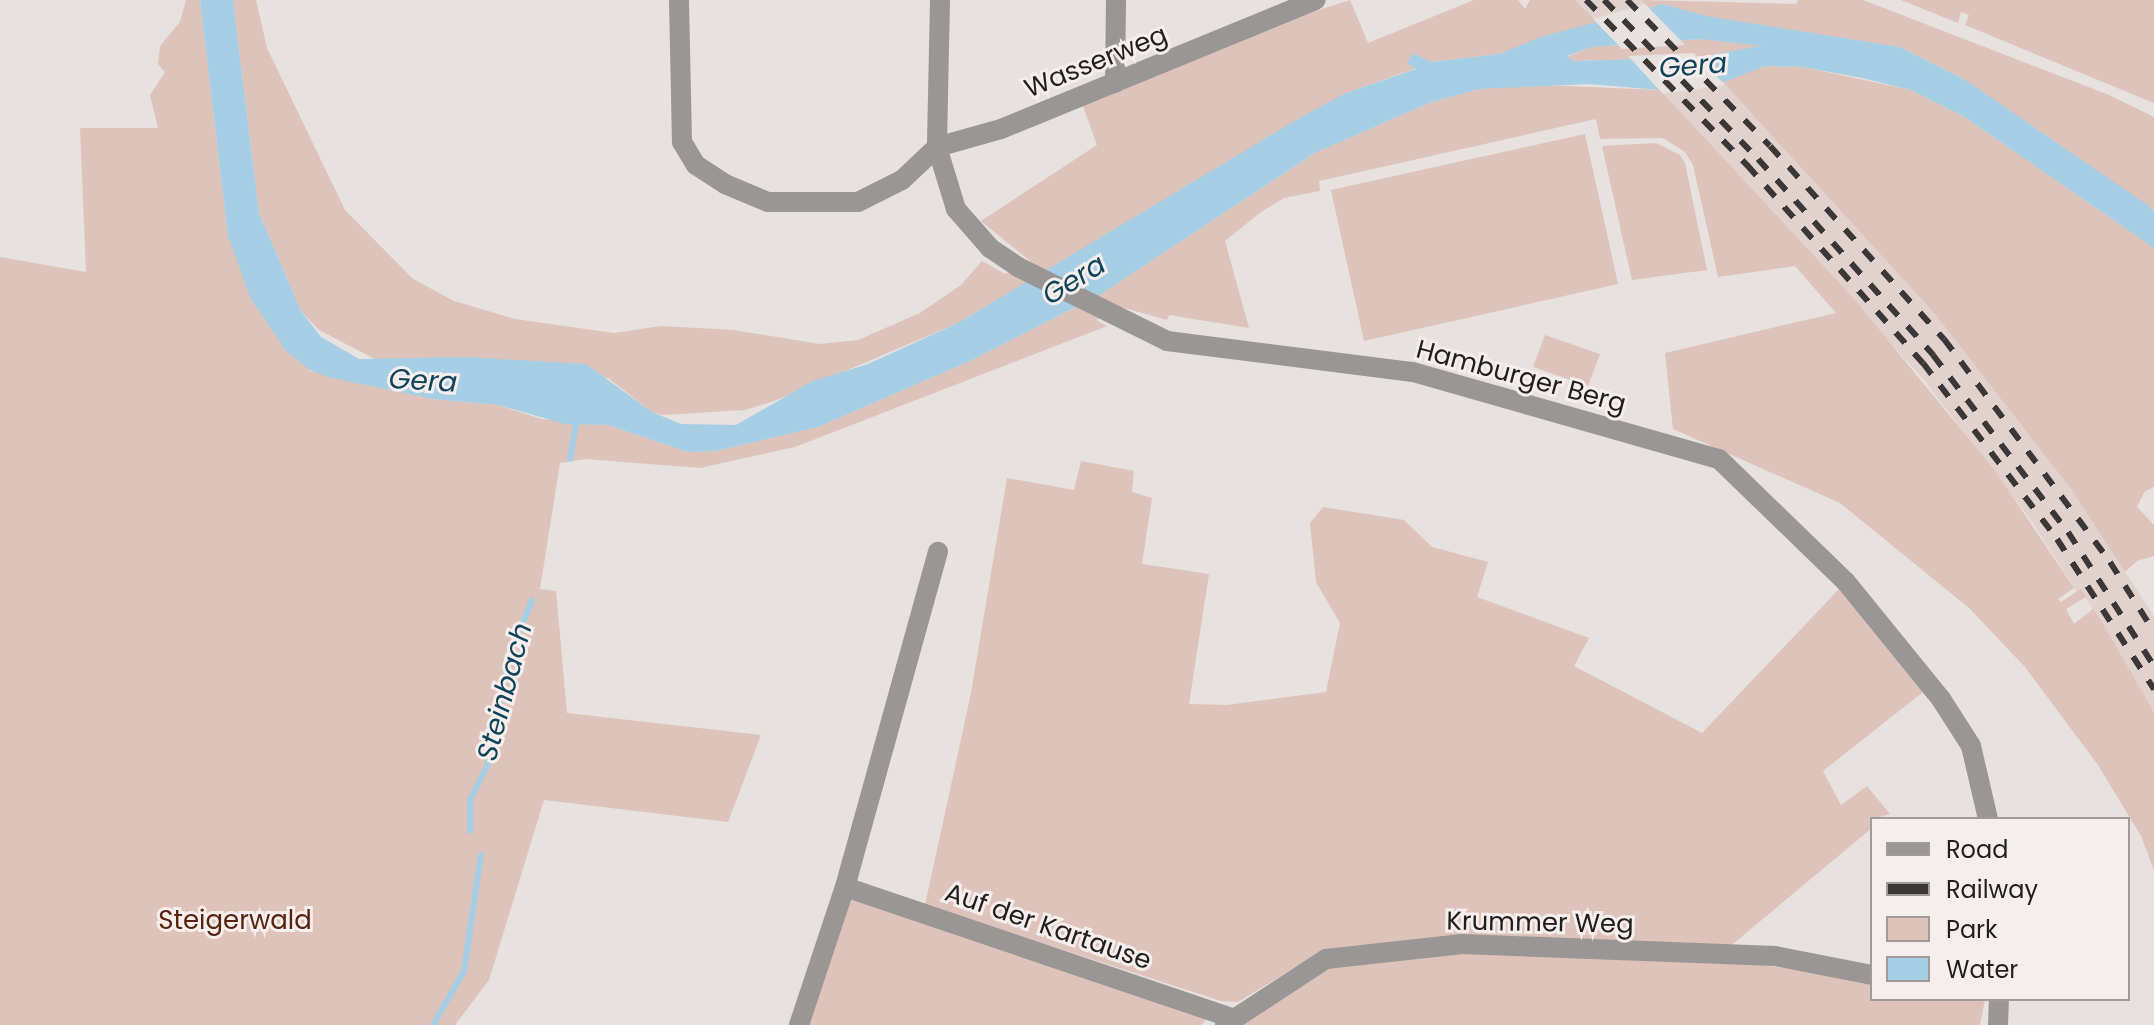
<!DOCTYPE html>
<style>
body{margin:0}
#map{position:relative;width:2154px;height:1025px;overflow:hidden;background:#e7e1df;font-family:Poppins,sans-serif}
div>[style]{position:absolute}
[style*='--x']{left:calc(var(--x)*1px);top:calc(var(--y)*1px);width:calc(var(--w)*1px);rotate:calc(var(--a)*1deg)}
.built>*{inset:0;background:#e1d2ce}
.green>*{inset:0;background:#ddc3ba}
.water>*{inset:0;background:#a6cfe5}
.pier>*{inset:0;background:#e7e1df}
.stream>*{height:6px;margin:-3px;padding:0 3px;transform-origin:3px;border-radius:3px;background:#a6cfe5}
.street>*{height:20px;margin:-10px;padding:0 10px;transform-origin:10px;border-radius:10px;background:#999695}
.rail>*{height:6px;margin-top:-3px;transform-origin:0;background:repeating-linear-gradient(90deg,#3a3736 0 14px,transparent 0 28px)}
span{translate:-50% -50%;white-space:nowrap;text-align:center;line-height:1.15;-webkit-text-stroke:6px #f5eeec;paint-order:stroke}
.street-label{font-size:26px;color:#211f1e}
.park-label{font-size:26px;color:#582411}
.water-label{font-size:28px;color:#0f445b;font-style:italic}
.legend{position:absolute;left:1870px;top:817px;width:260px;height:184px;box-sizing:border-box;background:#f5eeec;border:2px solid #a09b9a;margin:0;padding:10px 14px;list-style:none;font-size:24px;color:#211f1e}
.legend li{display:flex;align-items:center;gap:16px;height:40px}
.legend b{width:40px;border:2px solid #a09b9a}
</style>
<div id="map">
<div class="built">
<i style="clip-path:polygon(1575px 0,1641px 0,1649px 8px,1597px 22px)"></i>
<i style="clip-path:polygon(1722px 81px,1935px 314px,2071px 489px,2154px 616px,2154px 712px,2081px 590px,2077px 592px,2032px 522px,1924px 380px,1660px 90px)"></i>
</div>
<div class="green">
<i style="clip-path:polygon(186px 0,200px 0,228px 236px,310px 371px,432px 399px,498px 405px,541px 419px,608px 425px,688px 452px,716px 451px,818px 427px,970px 361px,1101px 294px,1315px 153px,1429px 103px,1479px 89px,1544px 85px,1660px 90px,1855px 300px,1996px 472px,2074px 588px,2058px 599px,2061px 602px,2081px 589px,2086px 597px,2066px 609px,2074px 624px,2093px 609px,2100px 619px,2154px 712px,2154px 870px,2141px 836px,2098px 765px,2025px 667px,1969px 608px,1840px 503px,1673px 429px,1665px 353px,1836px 313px,1795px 266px,1718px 277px,1693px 165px,1685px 152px,1663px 138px,1600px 139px,1596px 119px,1319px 181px,1320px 191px,1284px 198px,1261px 212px,1225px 241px,1249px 328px,1169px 315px,1167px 320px,1121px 307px,1096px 320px,1107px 326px,795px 447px,700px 468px,586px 459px,560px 463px,540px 589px,556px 591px,567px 713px,761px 735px,728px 822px,544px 800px,489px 980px,455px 1025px,0 1025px,0 257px,86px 272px,80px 128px,158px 128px,150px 95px,165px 72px,158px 64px,160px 46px,180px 22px)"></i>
<i style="clip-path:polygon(233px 0,256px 0,267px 48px,345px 210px,413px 279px,454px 301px,515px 319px,614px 333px,661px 326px,734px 330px,819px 344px,858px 340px,920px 313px,961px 285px,982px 261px,1005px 274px,1030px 261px,981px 221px,1097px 145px,1083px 106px,1294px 18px,1350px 0,1368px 43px,1474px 0,1518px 0,1525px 9px,1530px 0,1575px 0,1597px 22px,1499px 54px,1430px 62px,1413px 53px,1417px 68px,1346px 93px,958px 323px,777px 400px,745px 410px,663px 415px,652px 412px,608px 378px,377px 360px,319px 330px,301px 311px,259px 213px)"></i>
<i style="clip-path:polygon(1641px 0,1796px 4px,1798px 0,1863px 0,2109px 95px,2154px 117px,2154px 211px,1964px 79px,1900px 47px,1706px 17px,1663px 4px,1649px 8px)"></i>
<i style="clip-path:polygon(1901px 0,2154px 0,2154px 103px,1965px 25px,1969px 15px,1961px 12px,1958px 23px)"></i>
<i style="clip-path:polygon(1701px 39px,1764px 46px,1699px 57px,1573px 61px,1567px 57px,1591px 47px)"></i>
<i style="clip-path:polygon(1765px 66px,1803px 67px,1911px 90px,1963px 116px,2154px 248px,2154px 487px,2145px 491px,2137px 507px,2154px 525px,2154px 556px,2137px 561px,2125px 572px,2071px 489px,1935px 314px,1722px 81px)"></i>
<i style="clip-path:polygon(1585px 134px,1618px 284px,1364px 341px,1331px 190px)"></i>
<i style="clip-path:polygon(1656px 143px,1680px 155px,1685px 163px,1707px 270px,1632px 280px,1602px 146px)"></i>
<i style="clip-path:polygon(1545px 335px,1600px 354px,1588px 386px,1533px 367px)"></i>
<i style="clip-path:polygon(1081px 461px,1134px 471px,1132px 492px,1152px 498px,1142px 564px,1209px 574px,1189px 704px,1227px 705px,1326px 692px,1340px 623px,1316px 582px,1310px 523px,1323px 507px,1404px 520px,1432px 547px,1488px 562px,1477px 597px,1589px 638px,1574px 666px,1702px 733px,1841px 587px,1923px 692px,1823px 771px,1841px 805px,1867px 786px,1890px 814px,1872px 819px,1872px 828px,1728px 948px,1469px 952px,1715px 958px,1872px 981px,1872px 999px,1985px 999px,1980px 1025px,1239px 1025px,1325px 949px,1238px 1002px,1221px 1001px,925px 905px,971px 693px,1007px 478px,1074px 490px)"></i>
<i style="clip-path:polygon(851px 895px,1207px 1019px,1201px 1025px,809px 1025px)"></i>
</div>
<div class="water">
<i style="clip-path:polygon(evenodd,200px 0,233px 0,259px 213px,301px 311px,321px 337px,359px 359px,466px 357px,586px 364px,652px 412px,681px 424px,736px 425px,813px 381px,868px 364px,958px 323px,1303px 116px,1346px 93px,1416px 69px,1407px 63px,1413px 53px,1431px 62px,1499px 54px,1541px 37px,1663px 4px,1706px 16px,1900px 47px,1964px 79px,2149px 206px,2154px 211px,2154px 248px,1963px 116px,1911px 90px,1862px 78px,1803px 67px,1765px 66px,1727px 81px,1660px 90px,1589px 84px,1479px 89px,1429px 103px,1315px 153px,1101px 294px,970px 361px,818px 427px,716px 451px,688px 452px,608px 425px,565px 424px,498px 405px,432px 399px,328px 377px,310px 370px,286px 351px,251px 299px,228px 236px,200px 0,1701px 39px,1761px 46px,1699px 57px,1573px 61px,1567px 56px,1591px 47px,1701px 39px)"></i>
</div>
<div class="pier">
<i style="clip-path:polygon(1645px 4px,1649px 8px,1685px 45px,1622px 49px,1593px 19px)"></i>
<i style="clip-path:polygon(1694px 53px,1725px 85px,1663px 94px,1628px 56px)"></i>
</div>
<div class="stream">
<i style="--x:570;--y:459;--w:41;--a:-80.1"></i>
<i style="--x:470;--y:831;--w:31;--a:-90"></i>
<i style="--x:470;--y:800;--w:40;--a:-63.4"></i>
<i style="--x:488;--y:764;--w:109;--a:-78.9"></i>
<i style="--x:509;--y:657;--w:61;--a:-68"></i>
<i style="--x:433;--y:1025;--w:62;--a:-60.1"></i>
<i style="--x:464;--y:971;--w:117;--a:-81.7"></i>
</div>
<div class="street">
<i style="--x:679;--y:0;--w:142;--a:88.8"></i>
<i style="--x:682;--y:142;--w:27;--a:59"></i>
<i style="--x:696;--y:165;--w:35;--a:33"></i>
<i style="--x:725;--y:184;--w:47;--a:22.7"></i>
<i style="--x:768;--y:202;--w:90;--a:0"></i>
<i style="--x:858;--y:202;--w:49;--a:-26.6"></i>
<i style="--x:902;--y:180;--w:48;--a:-43.3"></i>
<i style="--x:940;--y:0;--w:147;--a:91.2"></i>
<i style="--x:937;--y:147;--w:65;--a:73"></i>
<i style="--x:956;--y:209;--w:52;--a:48.9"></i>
<i style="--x:990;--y:248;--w:34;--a:34"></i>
<i style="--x:1018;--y:267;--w:166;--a:26.4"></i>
<i style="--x:1167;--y:341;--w:248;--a:7.2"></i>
<i style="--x:1413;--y:372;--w:318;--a:15.9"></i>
<i style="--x:1719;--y:459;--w:177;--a:44.1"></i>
<i style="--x:1846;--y:582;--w:151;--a:50.9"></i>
<i style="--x:1941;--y:699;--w:56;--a:57.4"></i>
<i style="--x:1971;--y:746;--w:75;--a:76.9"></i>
<i style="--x:1115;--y:83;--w:83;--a:-89.3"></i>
<i style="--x:937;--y:147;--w:66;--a:-15.7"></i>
<i style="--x:1001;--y:129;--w:340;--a:-22.3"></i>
<i style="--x:845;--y:887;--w:409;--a:18.7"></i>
<i style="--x:799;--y:1025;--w:145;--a:-71.6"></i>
<i style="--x:845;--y:887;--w:348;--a:-74.5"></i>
<i style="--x:1225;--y:1025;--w:121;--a:-33.2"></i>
<i style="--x:1326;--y:959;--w:137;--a:-6.3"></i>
<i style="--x:1462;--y:944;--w:313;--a:2.2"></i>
<i style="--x:1775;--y:956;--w:99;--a:11.1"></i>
<i style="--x:1998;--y:1025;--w:26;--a:-88"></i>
</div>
<div class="rail">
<i style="--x:1586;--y:0;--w:231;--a:45.7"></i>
<i style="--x:1747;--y:165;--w:265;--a:48.4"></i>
<i style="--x:1923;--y:363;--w:221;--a:52.7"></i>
<i style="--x:2057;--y:539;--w:179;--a:57.1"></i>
<i style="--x:1604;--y:0;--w:221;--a:45.9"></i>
<i style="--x:1758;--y:159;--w:263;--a:48.2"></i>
<i style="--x:1933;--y:355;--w:223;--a:52.7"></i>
<i style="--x:2068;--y:532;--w:159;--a:57.3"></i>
<i style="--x:1627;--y:0;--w:204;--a:45.6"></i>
<i style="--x:1770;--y:146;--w:260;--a:48"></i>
<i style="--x:1944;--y:339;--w:278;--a:53.3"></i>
<i style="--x:2110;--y:562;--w:83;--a:57.8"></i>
</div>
<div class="street-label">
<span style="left:1096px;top:62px;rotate:-22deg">Wasserweg</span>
<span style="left:1521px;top:377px;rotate:15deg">Hamburger Berg</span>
<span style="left:1540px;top:923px;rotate:1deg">Krummer Weg</span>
<span style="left:1048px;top:927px;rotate:19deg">Auf der Kartause</span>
</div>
<div class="park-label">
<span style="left:235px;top:921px">Steigerwald</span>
</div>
<div class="water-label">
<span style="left:1693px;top:66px;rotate:-5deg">Gera</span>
<span style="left:1074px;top:280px;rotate:-32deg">Gera</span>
<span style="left:423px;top:381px;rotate:3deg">Gera</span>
<span style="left:505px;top:692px;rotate:-75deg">Steinbach</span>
</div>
<ul class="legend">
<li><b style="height:10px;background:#999695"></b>Road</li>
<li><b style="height:10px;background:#3a3736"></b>Railway</li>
<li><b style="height:22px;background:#ddc3ba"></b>Park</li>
<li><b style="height:22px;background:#a6cfe5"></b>Water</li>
</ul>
</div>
